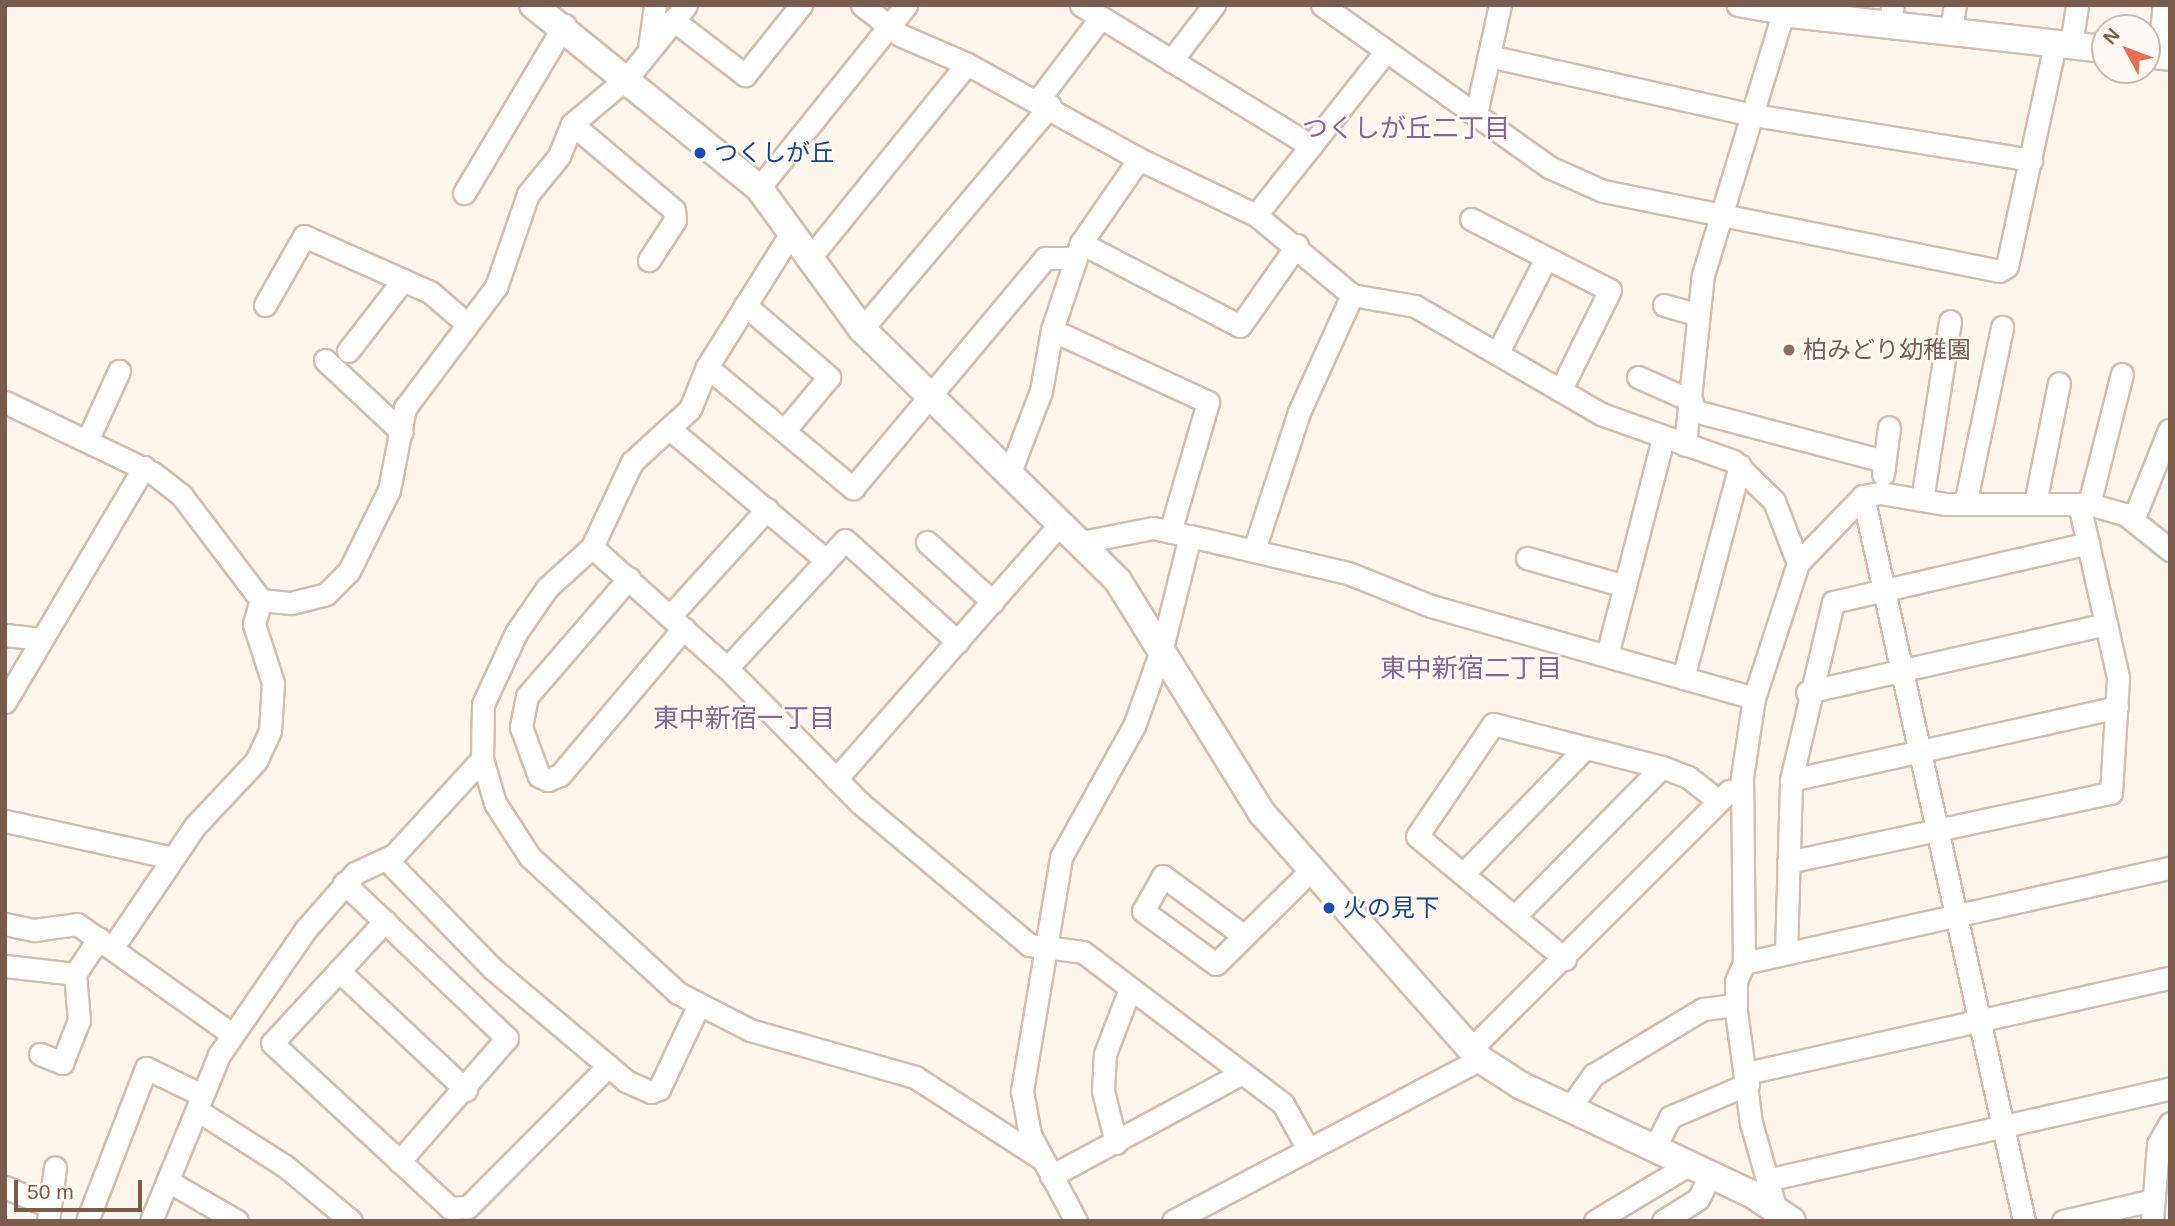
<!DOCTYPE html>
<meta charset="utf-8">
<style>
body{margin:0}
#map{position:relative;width:2175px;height:1226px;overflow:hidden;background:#fdf6ec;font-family:Arial,"Noto Sans JP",sans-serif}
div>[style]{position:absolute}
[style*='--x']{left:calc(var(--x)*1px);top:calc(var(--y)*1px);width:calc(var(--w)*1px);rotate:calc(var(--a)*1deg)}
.roads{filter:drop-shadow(2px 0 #d1beb0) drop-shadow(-2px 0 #d1beb0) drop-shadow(0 2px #d1beb0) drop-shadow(0 -2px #d1beb0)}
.minor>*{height:21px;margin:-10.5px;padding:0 10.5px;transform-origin:10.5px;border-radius:10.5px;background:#fff}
.tertiary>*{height:26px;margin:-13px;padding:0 13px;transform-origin:13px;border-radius:13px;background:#fff}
.dots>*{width:19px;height:19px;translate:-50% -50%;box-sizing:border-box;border:4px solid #fffaf3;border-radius:50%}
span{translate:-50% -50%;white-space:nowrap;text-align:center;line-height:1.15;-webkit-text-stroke:5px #fffaf3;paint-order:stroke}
.transit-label{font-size:24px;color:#164399}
.left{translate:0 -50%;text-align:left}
.education-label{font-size:24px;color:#785e54}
.neighbourhood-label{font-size:26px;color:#846695}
.frame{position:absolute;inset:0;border:7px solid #7a5c4d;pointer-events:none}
.north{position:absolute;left:2091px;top:14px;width:70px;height:70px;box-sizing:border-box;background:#fffaf3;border:2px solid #cabbb1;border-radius:50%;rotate:311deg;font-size:19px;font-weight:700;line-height:28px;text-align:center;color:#7a5c4d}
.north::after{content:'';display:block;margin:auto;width:24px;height:32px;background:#e76f51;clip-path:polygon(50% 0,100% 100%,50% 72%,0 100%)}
.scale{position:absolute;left:14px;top:1180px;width:128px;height:32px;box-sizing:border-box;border:4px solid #7a5c4d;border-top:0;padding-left:9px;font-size:21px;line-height:24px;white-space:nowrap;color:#7a5c4d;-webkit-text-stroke:5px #fffaf3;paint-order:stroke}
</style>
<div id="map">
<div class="roads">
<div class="minor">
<i style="--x:862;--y:5;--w:48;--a:38.3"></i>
<i style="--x:900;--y:35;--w:73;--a:23.4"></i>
<i style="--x:967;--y:64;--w:196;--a:28.9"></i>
<i style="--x:1139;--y:159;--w:130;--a:25.6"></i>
<i style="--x:1256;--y:215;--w:209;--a:-51.6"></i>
<i style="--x:1081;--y:5;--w:270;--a:31.5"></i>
<i style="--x:1322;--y:5;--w:279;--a:35.5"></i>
<i style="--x:1549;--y:167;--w:59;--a:24"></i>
<i style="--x:1603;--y:191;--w:404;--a:11.4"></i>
<i style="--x:1999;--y:271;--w:9;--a:-32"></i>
<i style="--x:2007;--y:266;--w:227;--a:-77.8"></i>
<i style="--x:673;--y:20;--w:91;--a:37.4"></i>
<i style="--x:745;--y:75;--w:90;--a:-51.3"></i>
<i style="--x:1889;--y:25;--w:20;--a:-79"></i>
<i style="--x:1951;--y:32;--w:27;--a:-82"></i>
<i style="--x:2071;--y:44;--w:39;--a:-81"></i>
<i style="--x:649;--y:49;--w:44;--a:-82.2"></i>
<i style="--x:2158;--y:55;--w:50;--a:-83.2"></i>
<i style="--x:1489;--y:56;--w:271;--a:12.6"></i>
<i style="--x:1754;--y:115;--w:281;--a:9.2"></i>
<i style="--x:1171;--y:61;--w:71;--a:-52.5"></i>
<i style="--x:1038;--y:100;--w:101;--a:-52.7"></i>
<i style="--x:1476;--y:114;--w:112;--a:-77.6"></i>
<i style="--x:572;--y:124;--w:133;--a:40.1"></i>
<i style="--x:674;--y:210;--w:10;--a:84"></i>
<i style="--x:675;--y:220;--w:48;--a:123"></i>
<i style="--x:759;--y:188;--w:235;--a:-51.2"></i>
<i style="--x:464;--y:193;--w:196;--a:-59.2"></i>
<i style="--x:1256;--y:215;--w:125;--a:39.8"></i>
<i style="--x:1352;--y:295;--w:64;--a:9.9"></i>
<i style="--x:1415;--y:306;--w:215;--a:30.1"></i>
<i style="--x:1601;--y:414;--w:140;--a:19.6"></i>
<i style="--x:1733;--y:461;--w:57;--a:44.3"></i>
<i style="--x:1774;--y:501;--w:66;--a:68.8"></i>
<i style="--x:1471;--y:219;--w:156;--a:27.1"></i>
<i style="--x:1610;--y:290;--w:110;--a:116.3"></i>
<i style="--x:791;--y:233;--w:158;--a:122.1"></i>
<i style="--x:707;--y:367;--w:45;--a:112"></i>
<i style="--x:690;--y:409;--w:79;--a:137.6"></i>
<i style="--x:632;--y:462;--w:94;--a:115.2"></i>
<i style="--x:592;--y:547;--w:61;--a:137.7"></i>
<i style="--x:547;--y:588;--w:55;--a:124.6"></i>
<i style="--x:516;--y:633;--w:78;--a:114.9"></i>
<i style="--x:483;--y:704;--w:55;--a:91"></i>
<i style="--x:482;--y:759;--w:46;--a:73.5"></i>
<i style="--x:495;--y:803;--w:64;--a:57.1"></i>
<i style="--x:530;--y:857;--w:201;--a:42.6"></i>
<i style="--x:678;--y:993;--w:81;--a:27.2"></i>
<i style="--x:750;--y:1030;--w:172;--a:15.9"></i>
<i style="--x:915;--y:1077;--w:151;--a:32.8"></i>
<i style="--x:1081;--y:243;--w:179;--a:27.6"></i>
<i style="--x:1240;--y:326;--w:99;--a:-54.9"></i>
<i style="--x:809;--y:259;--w:251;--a:-51"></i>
<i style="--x:265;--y:305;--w:79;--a:-60.5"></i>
<i style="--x:304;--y:236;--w:138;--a:24"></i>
<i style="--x:430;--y:292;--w:48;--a:40.7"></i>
<i style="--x:745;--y:305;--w:111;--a:40.6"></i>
<i style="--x:829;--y:377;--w:70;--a:129.8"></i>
<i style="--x:1664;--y:305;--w:36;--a:16"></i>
<i style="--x:862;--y:329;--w:292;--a:-49.9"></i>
<i style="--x:1052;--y:330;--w:172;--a:24.8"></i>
<i style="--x:1208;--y:402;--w:135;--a:106.3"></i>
<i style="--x:1499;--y:350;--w:101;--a:-62.9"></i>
<i style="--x:348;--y:351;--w:90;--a:-52.2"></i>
<i style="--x:325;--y:360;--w:105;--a:43.1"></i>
<i style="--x:707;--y:367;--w:190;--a:39.7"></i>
<i style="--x:853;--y:488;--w:300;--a:-50.1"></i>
<i style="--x:1045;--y:258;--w:30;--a:0"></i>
<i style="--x:1638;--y:377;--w:59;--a:24"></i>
<i style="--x:5;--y:402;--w:164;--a:25.6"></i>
<i style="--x:153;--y:473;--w:37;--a:38"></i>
<i style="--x:182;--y:496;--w:131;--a:52.8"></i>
<i style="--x:261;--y:600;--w:30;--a:6"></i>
<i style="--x:291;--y:603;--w:36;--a:-14"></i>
<i style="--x:326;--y:594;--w:33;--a:-45"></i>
<i style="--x:349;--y:571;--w:90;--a:-63.7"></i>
<i style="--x:389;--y:490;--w:84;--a:-79"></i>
<i style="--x:405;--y:408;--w:151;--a:-53.1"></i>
<i style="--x:496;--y:287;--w:98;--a:-71"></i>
<i style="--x:528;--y:194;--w:49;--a:-50.8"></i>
<i style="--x:559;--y:156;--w:35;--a:-68"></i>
<i style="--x:572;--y:124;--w:73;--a:-40"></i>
<i style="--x:628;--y:77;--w:92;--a:-51.1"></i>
<i style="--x:1691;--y:410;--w:200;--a:14.8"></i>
<i style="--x:671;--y:430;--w:202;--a:40"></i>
<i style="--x:88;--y:439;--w:75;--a:-65.5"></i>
<i style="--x:1685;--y:445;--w:171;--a:-84"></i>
<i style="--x:1703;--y:275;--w:274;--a:-73"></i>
<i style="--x:1783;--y:13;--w:46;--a:-169.9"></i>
<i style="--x:1010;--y:472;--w:87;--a:-69.1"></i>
<i style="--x:1041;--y:391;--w:62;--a:-79.8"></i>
<i style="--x:1052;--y:330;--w:92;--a:-71.6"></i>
<i style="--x:1081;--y:243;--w:102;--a:-55.4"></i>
<i style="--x:1883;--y:474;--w:47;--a:-82.7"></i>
<i style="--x:1863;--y:496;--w:743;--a:77.48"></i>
<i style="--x:1922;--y:500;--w:181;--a:-81.1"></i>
<i style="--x:1966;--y:500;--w:177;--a:-78.2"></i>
<i style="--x:2035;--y:503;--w:122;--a:-78.7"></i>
<i style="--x:2089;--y:504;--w:134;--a:-75.8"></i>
<i style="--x:2133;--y:520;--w:97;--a:-68.2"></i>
<i style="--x:927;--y:542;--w:89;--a:42.3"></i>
<i style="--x:1082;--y:542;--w:72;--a:-11.2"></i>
<i style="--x:1153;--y:528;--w:29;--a:12"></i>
<i style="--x:592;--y:547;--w:181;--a:41.9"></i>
<i style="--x:727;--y:668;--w:190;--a:45.4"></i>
<i style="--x:860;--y:803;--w:221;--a:40"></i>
<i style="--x:1029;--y:945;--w:54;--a:7.4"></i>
<i style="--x:1083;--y:952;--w:251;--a:37.2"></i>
<i style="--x:1283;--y:1104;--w:51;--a:60.9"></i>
<i style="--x:1255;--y:547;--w:142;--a:-71.9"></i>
<i style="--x:1299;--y:412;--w:128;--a:-65.6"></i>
<i style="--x:1527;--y:558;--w:102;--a:15.9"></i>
<i style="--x:629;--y:578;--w:156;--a:130.8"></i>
<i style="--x:527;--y:696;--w:32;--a:101"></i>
<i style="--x:521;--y:727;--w:52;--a:69.8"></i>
<i style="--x:539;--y:776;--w:10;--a:24"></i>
<i style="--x:548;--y:780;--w:13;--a:-23"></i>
<i style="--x:560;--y:775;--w:192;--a:-49.9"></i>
<i style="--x:671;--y:615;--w:143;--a:-47.8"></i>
<i style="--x:5;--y:635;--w:37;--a:6"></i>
<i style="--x:1607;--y:655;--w:223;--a:-75.5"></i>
<i style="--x:727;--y:668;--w:174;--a:-47.3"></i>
<i style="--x:845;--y:540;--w:152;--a:42.1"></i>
<i style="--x:1683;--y:678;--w:220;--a:-75"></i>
<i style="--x:1807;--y:692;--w:307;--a:-12.8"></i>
<i style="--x:5;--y:702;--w:273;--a:-59.4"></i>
<i style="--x:836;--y:779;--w:342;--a:-48.7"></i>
<i style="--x:1791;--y:780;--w:334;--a:-12.6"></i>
<i style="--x:5;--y:821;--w:172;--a:12.4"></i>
<i style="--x:386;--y:859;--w:152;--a:45.8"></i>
<i style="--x:492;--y:968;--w:175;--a:40.1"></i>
<i style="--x:626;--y:1081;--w:27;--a:24"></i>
<i style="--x:651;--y:1092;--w:9;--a:-21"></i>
<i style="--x:659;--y:1089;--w:94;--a:-64.8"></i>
<i style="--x:1788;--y:862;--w:330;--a:-12.1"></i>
<i style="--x:2111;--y:793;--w:116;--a:-86.5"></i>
<i style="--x:2118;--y:677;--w:177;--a:-102.7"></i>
<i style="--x:1464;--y:873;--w:173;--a:-45.9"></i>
<i style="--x:344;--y:883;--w:225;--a:43.6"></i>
<i style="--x:507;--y:1038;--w:164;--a:131.1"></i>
<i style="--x:1515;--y:916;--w:209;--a:-45.4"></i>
<i style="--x:385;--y:921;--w:166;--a:132.8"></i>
<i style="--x:272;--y:1043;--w:243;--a:42.8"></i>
<i style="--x:450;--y:1208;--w:18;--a:-3"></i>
<i style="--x:468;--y:1207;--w:199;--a:-45.2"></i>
<i style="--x:5;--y:924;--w:30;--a:12"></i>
<i style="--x:34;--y:930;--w:43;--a:-7.9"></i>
<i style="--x:77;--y:924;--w:190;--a:35.4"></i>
<i style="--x:1244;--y:936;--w:101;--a:-143.5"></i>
<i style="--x:1163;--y:876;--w:40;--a:119.7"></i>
<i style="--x:1143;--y:911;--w:90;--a:36"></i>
<i style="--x:1216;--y:964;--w:132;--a:-44.7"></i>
<i style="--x:113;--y:947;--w:146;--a:-55.9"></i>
<i style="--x:195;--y:826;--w:89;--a:-46.8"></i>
<i style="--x:256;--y:761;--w:33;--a:-65"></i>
<i style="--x:270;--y:731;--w:48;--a:-86.4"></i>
<i style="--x:273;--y:683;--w:62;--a:-107.9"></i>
<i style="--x:254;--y:624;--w:25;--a:-74"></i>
<i style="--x:1786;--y:952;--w:172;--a:-88.3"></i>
<i style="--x:1791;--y:780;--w:183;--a:-76.7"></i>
<i style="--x:1833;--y:602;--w:262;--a:-13"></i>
<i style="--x:1565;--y:959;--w:192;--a:-140.3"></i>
<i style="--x:1417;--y:836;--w:135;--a:-55.8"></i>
<i style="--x:1493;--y:724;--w:174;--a:14.3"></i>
<i style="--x:1662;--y:767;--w:28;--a:21"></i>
<i style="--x:1688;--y:777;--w:39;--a:38"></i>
<i style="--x:1744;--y:963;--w:436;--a:-12.6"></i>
<i style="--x:5;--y:966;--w:70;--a:6.5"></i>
<i style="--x:339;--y:971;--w:174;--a:43.1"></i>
<i style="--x:1471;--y:1049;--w:365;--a:-45"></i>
<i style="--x:40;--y:1054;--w:24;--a:22"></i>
<i style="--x:62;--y:1063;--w:46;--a:-68.4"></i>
<i style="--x:79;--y:1020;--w:46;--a:-95"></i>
<i style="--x:75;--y:974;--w:43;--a:-56.3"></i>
<i style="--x:1747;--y:1073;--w:434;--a:-12.7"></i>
<i style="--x:1569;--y:1109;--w:42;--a:-54.8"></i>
<i style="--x:1593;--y:1075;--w:128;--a:-31"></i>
<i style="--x:1703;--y:1009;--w:33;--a:-7"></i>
<i style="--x:197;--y:1110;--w:104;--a:32.5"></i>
<i style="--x:285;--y:1166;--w:86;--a:39.8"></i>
<i style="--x:1116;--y:1143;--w:54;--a:-104"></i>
<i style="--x:1103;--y:1091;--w:37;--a:-87"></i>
<i style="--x:1105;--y:1054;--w:67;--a:-69.1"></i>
<i style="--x:1655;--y:1147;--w:34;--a:-63"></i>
<i style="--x:1670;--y:1117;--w:85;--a:-22.9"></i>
<i style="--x:1051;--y:1176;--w:217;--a:-28.3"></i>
<i style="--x:1771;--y:1179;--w:409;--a:-12.8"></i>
<i style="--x:168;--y:1181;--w:80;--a:30.1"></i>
<i style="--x:5;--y:1187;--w:48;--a:23.4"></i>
<i style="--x:1775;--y:1207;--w:87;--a:-105.9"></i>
<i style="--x:1751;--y:1123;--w:113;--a:-97.6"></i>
<i style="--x:1736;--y:1011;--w:30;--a:-90"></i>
<i style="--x:1736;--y:981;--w:20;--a:-66"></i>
<i style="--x:1744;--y:963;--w:186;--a:-90.6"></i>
<i style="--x:1742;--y:777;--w:80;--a:-81.4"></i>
<i style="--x:1754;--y:698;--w:142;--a:-71.9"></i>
<i style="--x:1798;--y:563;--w:93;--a:-45.9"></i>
<i style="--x:1863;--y:496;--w:17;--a:-10"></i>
<i style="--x:1880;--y:493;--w:67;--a:9.5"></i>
<i style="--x:1946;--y:504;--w:143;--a:0"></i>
<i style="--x:2089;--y:504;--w:37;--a:16"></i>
<i style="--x:2125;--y:514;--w:58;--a:38.7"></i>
<i style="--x:48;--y:1221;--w:54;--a:-82.6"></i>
<i style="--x:87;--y:1221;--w:164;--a:-68.9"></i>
<i style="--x:146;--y:1068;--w:62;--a:25.7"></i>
<i style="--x:151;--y:1221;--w:179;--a:-67.7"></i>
<i style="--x:219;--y:1055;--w:153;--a:-55.4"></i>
<i style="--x:306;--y:929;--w:74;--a:-48.8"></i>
<i style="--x:355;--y:873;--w:43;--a:-24.8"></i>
<i style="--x:394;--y:855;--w:130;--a:-47.5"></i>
<i style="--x:1076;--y:1221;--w:98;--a:-118.1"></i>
<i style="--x:1030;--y:1135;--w:45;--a:-100.3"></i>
<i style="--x:1022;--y:1091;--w:237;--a:-80.5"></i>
<i style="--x:1061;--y:857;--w:150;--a:-60.9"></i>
<i style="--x:1134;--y:726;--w:83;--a:-70.3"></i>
<i style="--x:1162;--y:648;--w:115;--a:-76"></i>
<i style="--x:1190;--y:536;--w:162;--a:13.2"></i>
<i style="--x:1348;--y:573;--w:89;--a:21.7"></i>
<i style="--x:1431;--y:606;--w:336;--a:15.9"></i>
<i style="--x:1173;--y:1221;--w:347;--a:-27.8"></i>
<i style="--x:1595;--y:1221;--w:111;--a:-31"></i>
<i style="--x:1663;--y:1221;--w:41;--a:-32.2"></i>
<i style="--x:1698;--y:1199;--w:29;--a:-63"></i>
<i style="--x:2063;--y:1221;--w:92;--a:-13.1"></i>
<i style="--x:2152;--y:1221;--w:77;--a:-85.5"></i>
<i style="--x:2158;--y:1144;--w:24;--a:-60"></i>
</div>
<div class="tertiary">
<i style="--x:533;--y:5;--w:291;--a:39"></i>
<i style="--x:759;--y:188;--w:175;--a:53.9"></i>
<i style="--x:862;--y:329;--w:359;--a:44.5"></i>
<i style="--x:1118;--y:581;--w:273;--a:58.2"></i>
<i style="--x:1262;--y:813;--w:329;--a:48.5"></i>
<i style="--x:1480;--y:1059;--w:48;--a:33"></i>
<i style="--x:1520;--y:1085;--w:256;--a:25.2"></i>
<i style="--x:1752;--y:1194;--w:48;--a:34"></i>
<i style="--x:1783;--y:13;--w:324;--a:6.4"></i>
<i style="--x:2147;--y:54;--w:23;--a:7"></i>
</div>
</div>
<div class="dots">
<i style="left:700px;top:153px;background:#1a4fb4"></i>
<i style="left:1789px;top:350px;background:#8d6e63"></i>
<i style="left:1329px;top:908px;background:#1a4fb4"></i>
</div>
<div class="transit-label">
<span class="left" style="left:714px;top:153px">つくしが丘</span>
<span class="left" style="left:1343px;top:908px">火の見下</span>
</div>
<div class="education-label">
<span class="left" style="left:1803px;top:350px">柏みどり幼稚園</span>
</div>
<div class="neighbourhood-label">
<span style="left:1406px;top:129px">つくしが丘二丁目</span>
<span style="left:1471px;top:669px">東中新宿二丁目</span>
<span style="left:744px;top:719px">東中新宿一丁目</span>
</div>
<div class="frame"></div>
<div class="north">N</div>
<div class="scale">50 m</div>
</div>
